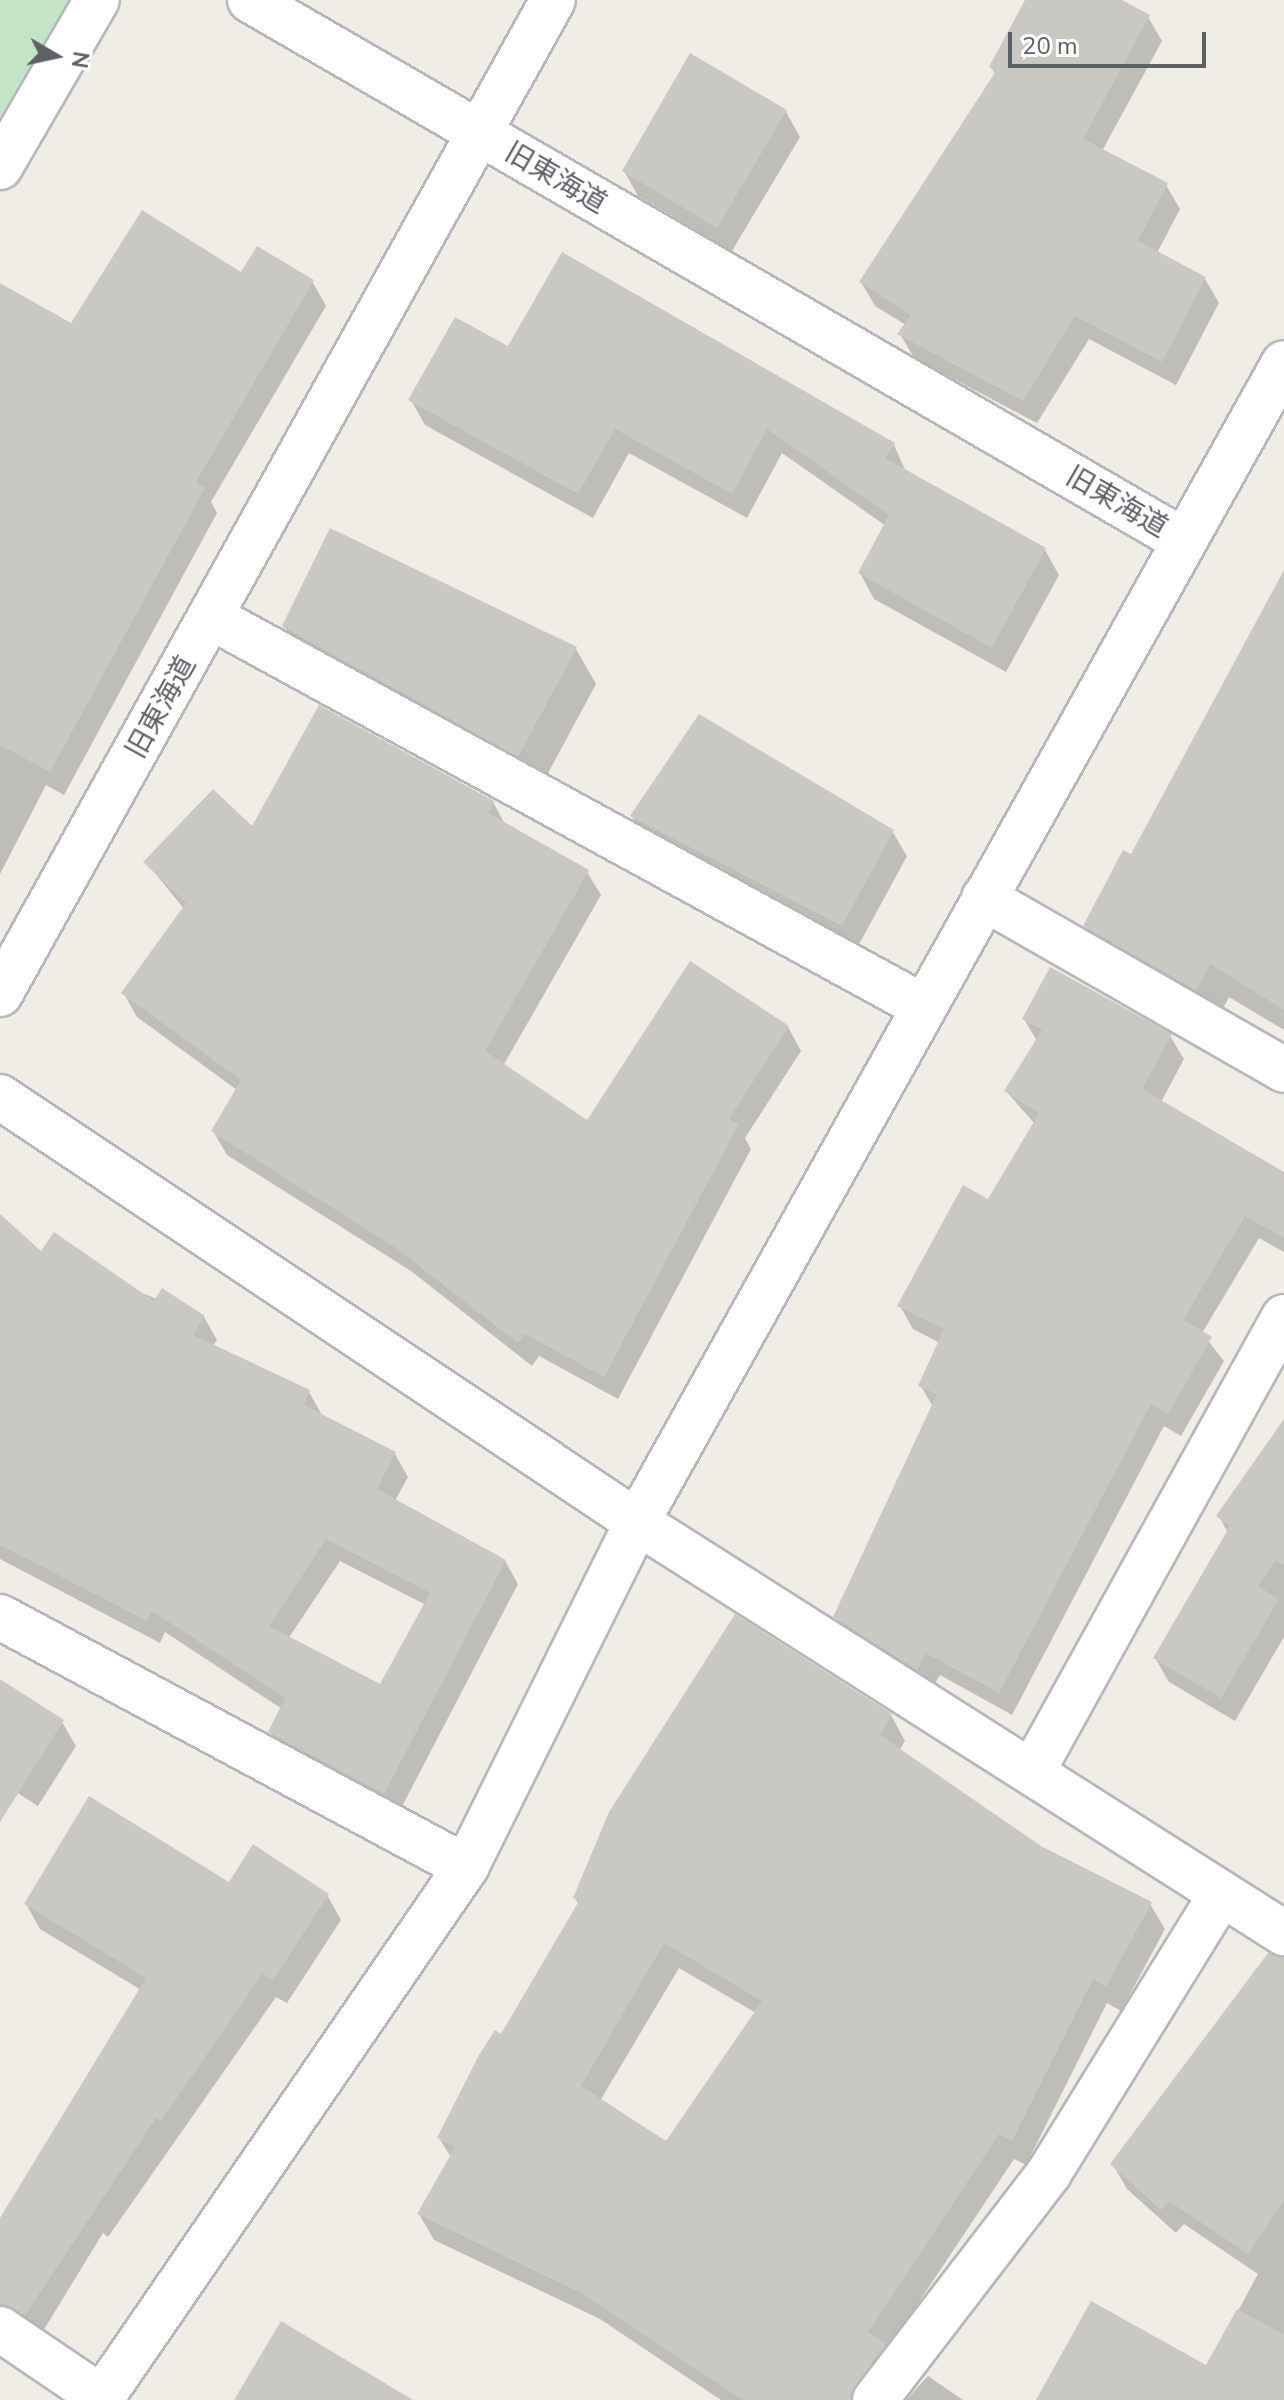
<!DOCTYPE html>
<meta charset="utf-8">
<style>
body{margin:0}
#map{position:relative;width:1284px;height:2400px;overflow:hidden;background:#efede6;font-family:"Nunito Sans","Noto Sans JP",sans-serif}
div>[style]{position:absolute}
[style*='--x']{left:calc(var(--x)*1px);top:calc(var(--y)*1px);width:calc(var(--w)*1px);rotate:calc(var(--a)*1deg)}
.green>*{inset:0;background:#c4e4c6}
.shadow>*{inset:0;background:#0003}
.building>*{inset:0;background:#cac8c2}
.roads{filter:drop-shadow(2px 0 #b6b7bb) drop-shadow(-2px 0 #b6b7bb) drop-shadow(0 2px #b6b7bb) drop-shadow(0 -2px #b6b7bb)}
.street>*{height:44px;margin:-22px;padding:0 22px;transform-origin:22px;border-radius:22px;background:#fff}
.secondary>*{height:44px;margin:-22px;padding:0 22px;transform-origin:22px;border-radius:22px;background:#fff}
span{translate:-50% -50%;white-space:nowrap;text-align:center;line-height:1.15;-webkit-text-stroke:6px #fff;paint-order:stroke}
.street-label{font-size:28px;color:#5d6065}
.north{position:absolute;left:16px;top:16px;width:80px;height:80px;-webkit-text-stroke:6px #fff;paint-order:stroke;rotate:99deg;font-size:22px;font-weight:700;line-height:32px;text-align:center;color:#5d6065}
.north::after{content:'';display:block;margin:auto;width:28px;height:36px;background:#5d6065;clip-path:polygon(50% 0,100% 100%,50% 72%,0 100%)}
.scale{position:absolute;left:1008px;top:32px;width:198px;height:36px;box-sizing:border-box;border:4px solid #5d6065;border-top:0;padding-left:10px;font-size:24px;line-height:28px;white-space:nowrap;color:#5d6065;-webkit-text-stroke:6px #fff;paint-order:stroke}
</style>
<div id="map">
<div class="green">
<i style="clip-path:polygon(0 0,68px 0,0 117px)"></i>
</div>
<div class="shadow">
<i style="clip-path:polygon(1027px 0,1118px 0,1148px 17px,1162px 41px,1102px 151px,1166px 185px,1180px 209px,1157px 253px,1205px 279px,1219px 303px,1176px 385px,1089px 339px,1037px 423px,914px 358px,900px 334px,906px 325px,875px 306px,861px 282px,996px 75px,991px 67px)"></i>
<i style="clip-path:polygon(786px 112px,800px 137px,732px 251px,638px 196px,624px 171px)"></i>
<i style="clip-path:polygon(241px 275px,312px 281px,326px 306px,211px 502px,217px 513px,64px 795px,46px 785px,0 874px,0 285px,71px 326px)"></i>
<i style="clip-path:polygon(509px 349px,894px 445px,906px 472px,1045px 550px,1059px 575px,1006px 672px,874px 599px,860px 573px,886px 526px,782px 453px,747px 518px,629px 453px,593px 518px,425px 425px,411px 400px)"></i>
<i style="clip-path:polygon(1284px 574px,1284px 1030px,1229px 997px,1215px 1023px,1105px 960px,1086px 926px,1132px 857px)"></i>
<i style="clip-path:polygon(284px 626px,576px 649px,596px 684px,539px 790px,305px 661px)"></i>
<i style="clip-path:polygon(493px 802px,506px 826px,587px 872px,601px 895px,503px 1066px,588px 1123px,788px 1027px,801px 1051px,745px 1138px,751px 1149px,618px 1399px,539px 1356px,532px 1366px,411px 1271px,227px 1155px,213px 1131px,237px 1090px,137px 1017px,124px 994px,184px 909px,146px 862px,253px 830px)"></i>
<i style="clip-path:polygon(632px 816px,892px 831px,907px 856px,856px 950px,646px 841px)"></i>
<i style="clip-path:polygon(1024px 1019px,1170px 1036px,1184px 1059px,1161px 1102px,1284px 1174px,1284px 1252px,1259px 1238px,1202px 1333px,1224px 1361px,1181px 1436px,1164px 1426px,1012px 1715px,940px 1675px,930px 1692px,849px 1640px,836px 1617px,933px 1407px,921px 1386px,940px 1343px,913px 1329px,900px 1306px,989px 1201px,1035px 1124px,1006px 1091px,1037px 1041px)"></i>
<i style="clip-path:polygon(evenodd,0 1216px,41px 1254px,204px 1317px,217px 1340px,213px 1346px,309px 1392px,322px 1415px,395px 1454px,408px 1477px,395px 1501px,505px 1561px,518px 1584px,397px 1816px,283px 1755px,270px 1732px,282px 1709px,165px 1632px,160px 1643px,0 1559px,0 1216px,340px 1561px,426px 1605px,381px 1687px,288px 1639px,340px 1561px)"></i>
<i style="clip-path:polygon(1284px 1422px,1284px 1637px,1235px 1721px,1169px 1682px,1155px 1658px,1228px 1533px,1219px 1516px)"></i>
<i style="clip-path:polygon(0 1681px,62px 1722px,76px 1746px,38px 1806px,0 1782px)"></i>
<i style="clip-path:polygon(evenodd,891px 1715px,905px 1741px,899px 1751px,1040px 1848px,1150px 1904px,1165px 1929px,1121px 2011px,1107px 2003px,1026px 2165px,1014px 2159px,887px 2350px,879px 2400px,721px 2400px,600px 2319px,434px 2240px,419px 2214px,451px 2157px,439px 2138px,579px 1905px,575px 1898px,891px 1715px,679px 1968px,756px 2013px,666px 2144px,600px 2101px,679px 1968px)"></i>
<i style="clip-path:polygon(230px 1884px,327px 1895px,341px 1920px,287px 2003px,276px 1997px,108px 2237px,103px 2233px,40px 2336px,0 2311px,0 2222px,141px 1990px,40px 1929px,26px 1904px)"></i>
<i style="clip-path:polygon(1284px 1987px,1284px 2400px,1039px 2400px,1207px 2368px,1258px 2274px,1184px 2224px,1176px 2233px,1127px 2189px,1113px 2165px)"></i>
<i style="clip-path:polygon(928px 2376px,963px 2400px,906px 2400px)"></i>
</div>
<div class="building">
<i style="clip-path:polygon(1025px 0,1122px 0,1150px 15px,1083px 139px,1168px 183px,1138px 241px,1206px 277px,1162px 362px,1075px 316px,1023px 401px,897px 334px,911px 315px,859px 282px,996px 71px,989px 67px)"></i>
<i style="clip-path:polygon(690px 53px,787px 110px,717px 228px,622px 171px)"></i>
<i style="clip-path:polygon(142px 210px,241px 272px,257px 246px,314px 280px,196px 482px,205px 488px,50px 772px,0 745px,0 283px,71px 323px)"></i>
<i style="clip-path:polygon(562px 252px,895px 443px,885px 458px,1046px 548px,992px 648px,858px 573px,889px 515px,767px 429px,732px 494px,615px 429px,578px 494px,408px 400px,455px 317px,508px 346px)"></i>
<i style="clip-path:polygon(330px 528px,577px 647px,518px 757px,282px 626px)"></i>
<i style="clip-path:polygon(1284px 570px,1284px 1010px,1210px 964px,1196px 990px,1083px 926px,1123px 850px,1131px 854px)"></i>
<i style="clip-path:polygon(319px 705px,494px 801px,488px 813px,589px 870px,485px 1051px,587px 1120px,690px 961px,789px 1026px,729px 1119px,739px 1124px,604px 1377px,525px 1334px,518px 1343px,396px 1248px,211px 1131px,241px 1080px,121px 993px,186px 903px,143px 862px,213px 789px,252px 826px)"></i>
<i style="clip-path:polygon(699px 714px,894px 830px,842px 926px,630px 816px)"></i>
<i style="clip-path:polygon(1050px 967px,1172px 1034px,1142px 1089px,1284px 1172px,1284px 1238px,1245px 1216px,1183px 1320px,1212px 1337px,1168px 1414px,1151px 1404px,999px 1693px,926px 1653px,917px 1670px,833px 1617px,937px 1394px,918px 1386px,944px 1329px,897px 1306px,963px 1185px,988px 1199px,1039px 1113px,1004px 1091px,1042px 1030px,1022px 1019px)"></i>
<i style="clip-path:polygon(evenodd,0 1214px,41px 1251px,54px 1232px,154px 1301px,162px 1288px,205px 1316px,193px 1335px,310px 1390px,304px 1405px,396px 1452px,377px 1489px,506px 1560px,384px 1794px,268px 1732px,285px 1698px,152px 1611px,147px 1621px,0 1545px,0 1214px,326px 1539px,430px 1593px,380px 1684px,269px 1626px,326px 1539px)"></i>
<i style="clip-path:polygon(1284px 1419px,1284px 1565px,1276px 1560px,1258px 1586px,1279px 1599px,1221px 1698px,1153px 1658px,1230px 1526px,1216px 1516px)"></i>
<i style="clip-path:polygon(evenodd,735px 1614px,892px 1714px,880px 1735px,1041px 1846px,1152px 1902px,1106px 1987px,1093px 1979px,1012px 2141px,999px 2134px,868px 2332px,886px 2344px,851px 2400px,743px 2400px,583px 2294px,417px 2214px,455px 2147px,437px 2138px,479px 2055px,495px 2030px,501px 2034px,579px 1901px,573px 1898px,609px 1812px,735px 1614px,664px 1943px,762px 2001px,666px 2141px,581px 2086px,664px 1943px)"></i>
<i style="clip-path:polygon(0 1679px,64px 1720px,0 1822px)"></i>
<i style="clip-path:polygon(89px 1796px,229px 1882px,253px 1844px,329px 1894px,273px 1980px,262px 1974px,161px 2121px,156px 2118px,25px 2315px,0 2304px,0 2218px,146px 1978px,24px 1904px)"></i>
<i style="clip-path:polygon(1268px 1953px,1284px 1958px,1284px 2200px,1248px 2254px,1169px 2201px,1161px 2210px,1110px 2164px)"></i>
<i style="clip-path:polygon(1091px 2301px,1206px 2365px,1237px 2309px,1284px 2335px,1284px 2400px,1036px 2400px)"></i>
<i style="clip-path:polygon(281px 2321px,413px 2400px,234px 2400px)"></i>
</div>
<div class="roads">
<div class="street">
<i style="--x:250;--y:0;--w:1079;--a:30.08"></i>
<i style="--x:0;--y:167;--w:193;--a:-59.9"></i>
<i style="--x:211;--y:617;--w:813;--a:28.68"></i>
<i style="--x:984;--y:898;--w:346;--a:29.8"></i>
<i style="--x:0;--y:994;--w:1137;--a:-60.91"></i>
<i style="--x:637;--y:1522;--w:767;--a:32.43"></i>
<i style="--x:0;--y:1617;--w:529;--a:28.21"></i>
<i style="--x:1032;--y:1772;--w:520;--a:-61.02"></i>
<i style="--x:0;--y:2329;--w:123;--a:34.1"></i>
<i style="--x:875;--y:2400;--w:286;--a:-52.5"></i>
<i style="--x:1049;--y:2173;--w:328;--a:-58.3"></i>
</div>
<div class="secondary">
<i style="--x:0;--y:1097;--w:766;--a:33.71"></i>
<i style="--x:100;--y:2400;--w:647;--a:-55.52"></i>
<i style="--x:466;--y:1867;--w:385;--a:-63.6"></i>
<i style="--x:637;--y:1522;--w:1327;--a:-60.83"></i>
</div>
</div>
<div class="street-label">
<span style="left:556px;top:178px;rotate:30deg">旧東海道</span>
<span style="left:1117px;top:502px;rotate:30deg">旧東海道</span>
<span style="left:161px;top:707px;rotate:-61deg">旧東海道</span>
</div>
<div class="north">N</div>
<div class="scale">20 m</div>
</div>
